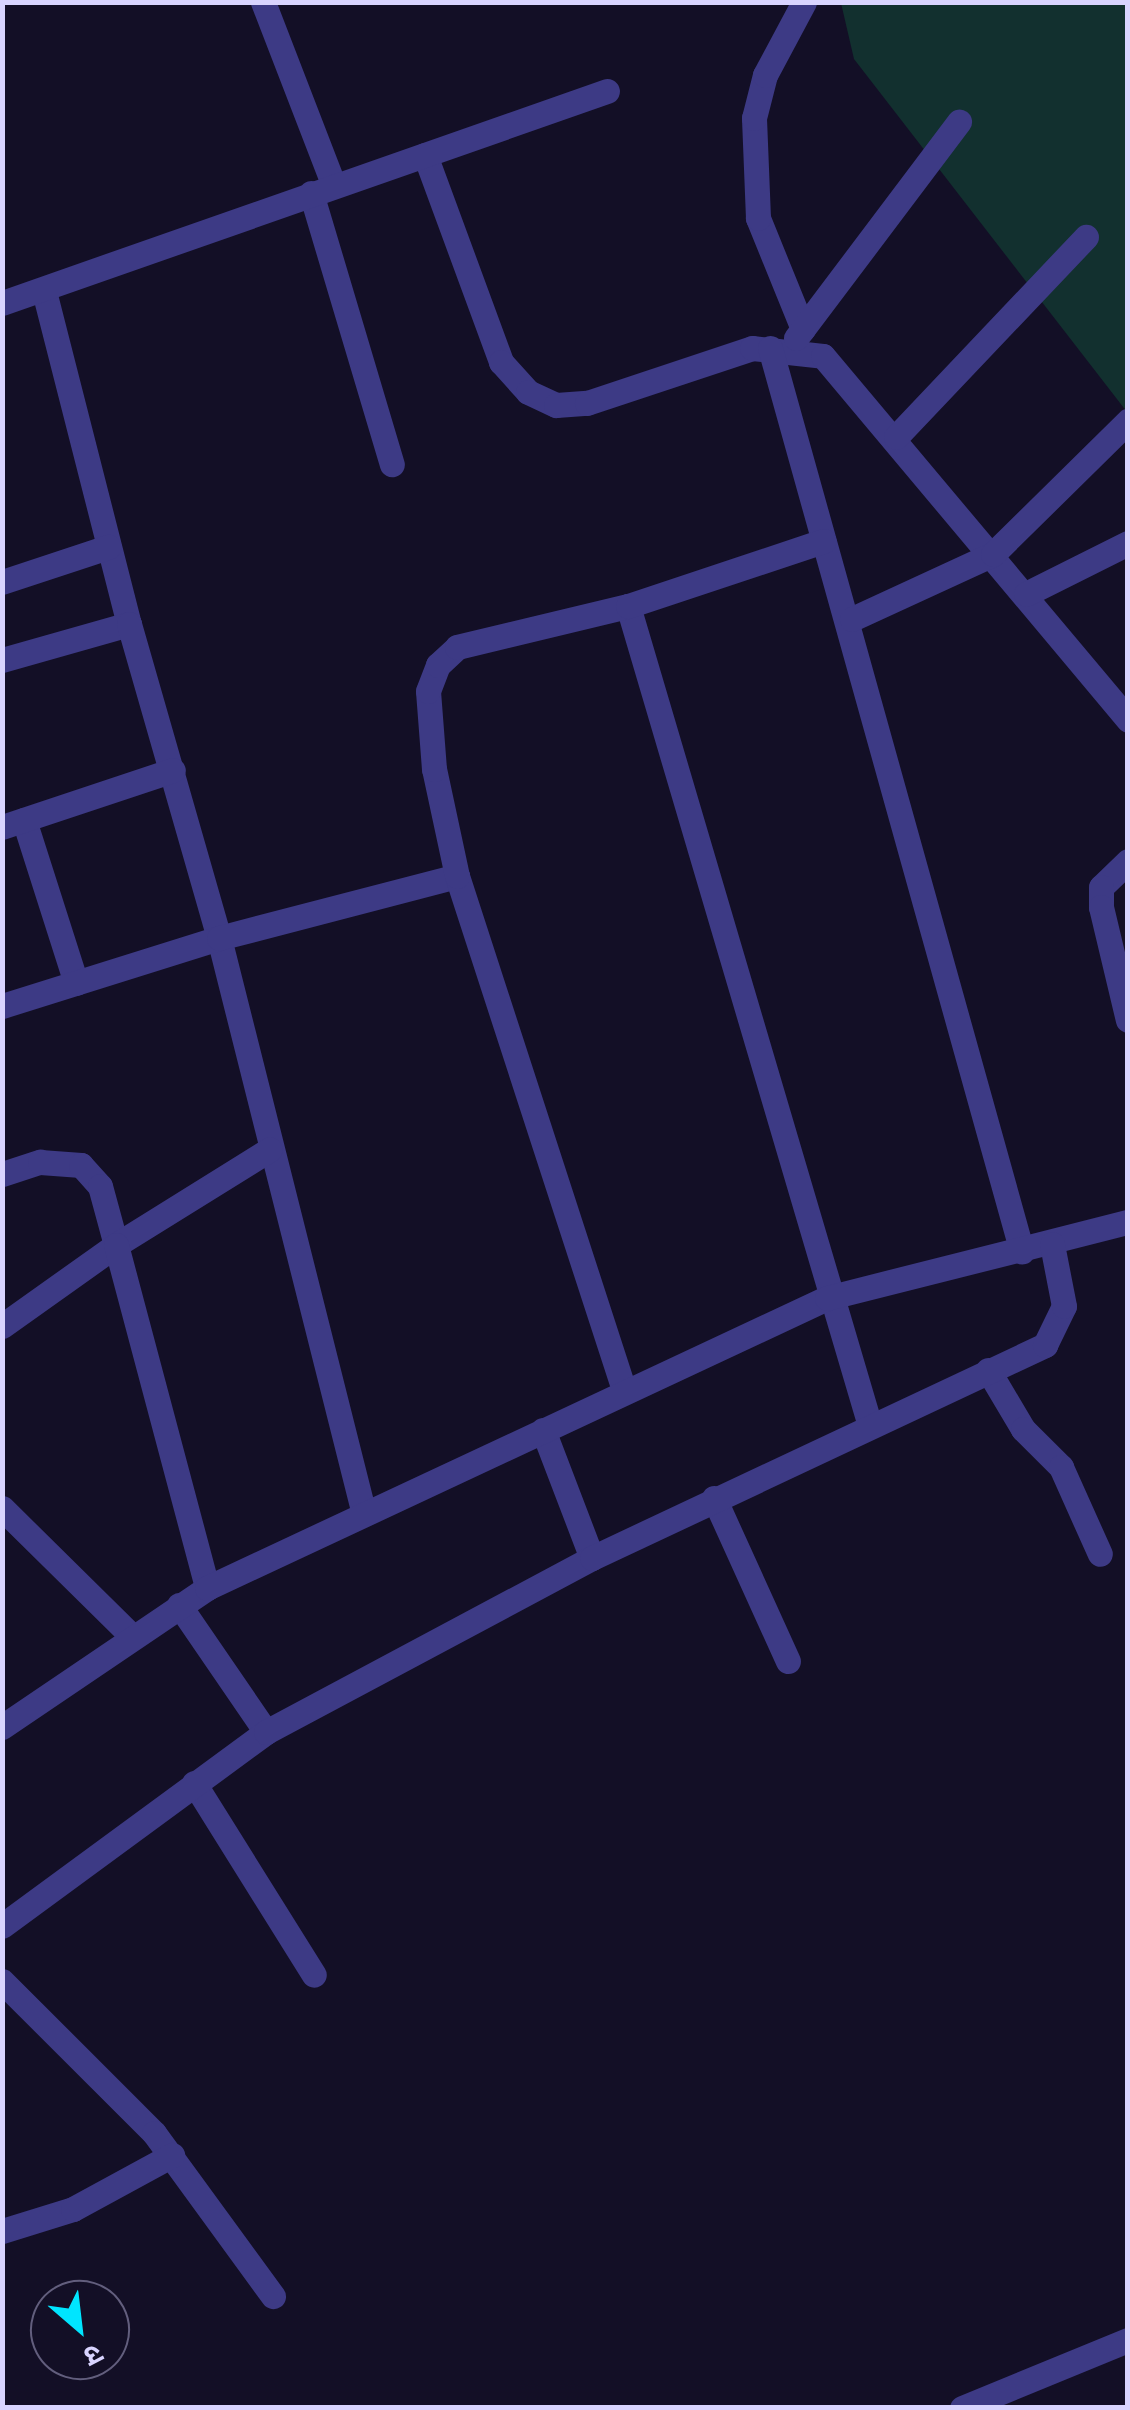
<!DOCTYPE html>
<meta charset="utf-8">
<style>
body{margin:0}
#map{position:relative;width:1130px;height:2410px;overflow:hidden;background:#130f26;font-family:Signika,"Noto Sans Devanagari",sans-serif}
div>[style]{position:absolute}
[style*='--x']{left:calc(var(--x)*1px);top:calc(var(--y)*1px);width:calc(var(--w)*1px);rotate:calc(var(--a)*1deg)}
.green>*{inset:0;background:#12302f}
.minor>*{height:25px;margin:-12.5px;padding:0 12.5px;transform-origin:12.5px;border-radius:12.5px;background:#3d3a85}
span{translate:-50% -50%;white-space:nowrap;text-align:center;line-height:1.15;-webkit-text-stroke:9px #130f26;paint-order:stroke}
.frame{position:absolute;inset:0;border:5px solid #d9d4ff;pointer-events:none}
.north{position:absolute;left:30px;top:2280px;width:100px;height:100px;box-sizing:border-box;background:#130f26;border:2px solid #625e7d;border-radius:50%;rotate:152deg;font-size:28px;font-weight:700;line-height:40px;text-align:center;color:#d9d4ff}
.north::after{content:'';display:block;margin:auto;width:35px;height:45px;background:#00e5ff;clip-path:polygon(50% 0,100% 100%,50% 72%,0 100%)}
</style>
<div id="map">
<div class="green">
<i style="clip-path:polygon(841px 3px,1127px 3px,1127px 412px,854px 59px)"></i>
</div>
<div class="minor">
<i style="--x:263;--y:2;--w:197;--a:68.9"></i>
<i style="--x:425;--y:155;--w:221;--a:69.8"></i>
<i style="--x:501;--y:362;--w:40;--a:48"></i>
<i style="--x:528;--y:392;--w:31;--a:25"></i>
<i style="--x:556;--y:405;--w:31;--a:-4"></i>
<i style="--x:587;--y:403;--w:174;--a:-18.4"></i>
<i style="--x:752;--y:348;--w:71;--a:6.4"></i>
<i style="--x:823;--y:356;--w:475;--a:50"></i>
<i style="--x:311;--y:193;--w:283;--a:73.4"></i>
<i style="--x:44;--y:291;--w:344;--a:75.7"></i>
<i style="--x:2;--y:303;--w:641;--a:-19.31"></i>
<i style="--x:803;--y:329;--w:120;--a:-112.1"></i>
<i style="--x:758;--y:218;--w:100;--a:-92.3"></i>
<i style="--x:754;--y:118;--w:44;--a:-75.7"></i>
<i style="--x:765;--y:75;--w:83;--a:-61.9"></i>
<i style="--x:796;--y:338;--w:271;--a:-53"></i>
<i style="--x:770;--y:348;--w:938;--a:74.42"></i>
<i style="--x:896;--y:437;--w:276;--a:-46.5"></i>
<i style="--x:2;--y:582;--w:112;--a:-18.3"></i>
<i style="--x:1026;--y:594;--w:114;--a:-26.6"></i>
<i style="--x:628;--y:606;--w:851;--a:73.55"></i>
<i style="--x:852;--y:619;--w:155;--a:-24.7"></i>
<i style="--x:993;--y:554;--w:190;--a:-44.6"></i>
<i style="--x:2;--y:660;--w:132;--a:-15.8"></i>
<i style="--x:129;--y:624;--w:327;--a:74"></i>
<i style="--x:219;--y:938;--w:590;--a:75.87"></i>
<i style="--x:24;--y:820;--w:171;--a:72.3"></i>
<i style="--x:2;--y:827;--w:180;--a:-18.4"></i>
<i style="--x:1128;--y:861;--w:37;--a:136"></i>
<i style="--x:1101;--y:887;--w:20;--a:90"></i>
<i style="--x:1101;--y:907;--w:116;--a:76.6"></i>
<i style="--x:2;--y:1006;--w:227;--a:-17.4"></i>
<i style="--x:219;--y:938;--w:246;--a:-14.6"></i>
<i style="--x:2;--y:1174;--w:40;--a:-18"></i>
<i style="--x:40;--y:1162;--w:41;--a:4.2"></i>
<i style="--x:81;--y:1165;--w:28;--a:48"></i>
<i style="--x:100;--y:1186;--w:61;--a:74.8"></i>
<i style="--x:116;--y:1245;--w:181;--a:-31.9"></i>
<i style="--x:2;--y:1326;--w:140;--a:-35.4"></i>
<i style="--x:116;--y:1245;--w:355;--a:75.1"></i>
<i style="--x:988;--y:1370;--w:69;--a:59.3"></i>
<i style="--x:1023;--y:1429;--w:54;--a:45"></i>
<i style="--x:1061;--y:1467;--w:95;--a:65.9"></i>
<i style="--x:624;--y:1390;--w:540;--a:-108"></i>
<i style="--x:457;--y:876;--w:109;--a:-102.1"></i>
<i style="--x:434;--y:769;--w:78;--a:-94.4"></i>
<i style="--x:428;--y:691;--w:28;--a:-69"></i>
<i style="--x:438;--y:665;--w:26;--a:-43"></i>
<i style="--x:457;--y:647;--w:176;--a:-13.5"></i>
<i style="--x:628;--y:606;--w:206;--a:-18.4"></i>
<i style="--x:543;--y:1430;--w:137;--a:69.1"></i>
<i style="--x:714;--y:1498;--w:179;--a:65.6"></i>
<i style="--x:2;--y:1508;--w:181;--a:44.6"></i>
<i style="--x:179;--y:1605;--w:154;--a:55.6"></i>
<i style="--x:2;--y:1727;--w:248;--a:-34.1"></i>
<i style="--x:207;--y:1588;--w:684;--a:-25.07"></i>
<i style="--x:827;--y:1298;--w:310;--a:-14.2"></i>
<i style="--x:194;--y:1783;--w:226;--a:58"></i>
<i style="--x:2;--y:1926;--w:328;--a:-36.3"></i>
<i style="--x:266;--y:1732;--w:370;--a:-28.1"></i>
<i style="--x:592;--y:1558;--w:501;--a:-25.18"></i>
<i style="--x:1045;--y:1345;--w:43;--a:-64"></i>
<i style="--x:1064;--y:1306;--w:63;--a:-101"></i>
<i style="--x:2;--y:1981;--w:215;--a:45"></i>
<i style="--x:154;--y:2133;--w:202;--a:53.9"></i>
<i style="--x:2;--y:2231;--w:74;--a:-17.2"></i>
<i style="--x:73;--y:2209;--w:113;--a:-28.6"></i>
<i style="--x:962;--y:2408;--w:179;--a:-22.3"></i>
</div>
<div class="frame"></div>
<div class="north">उ</div>
</div>
